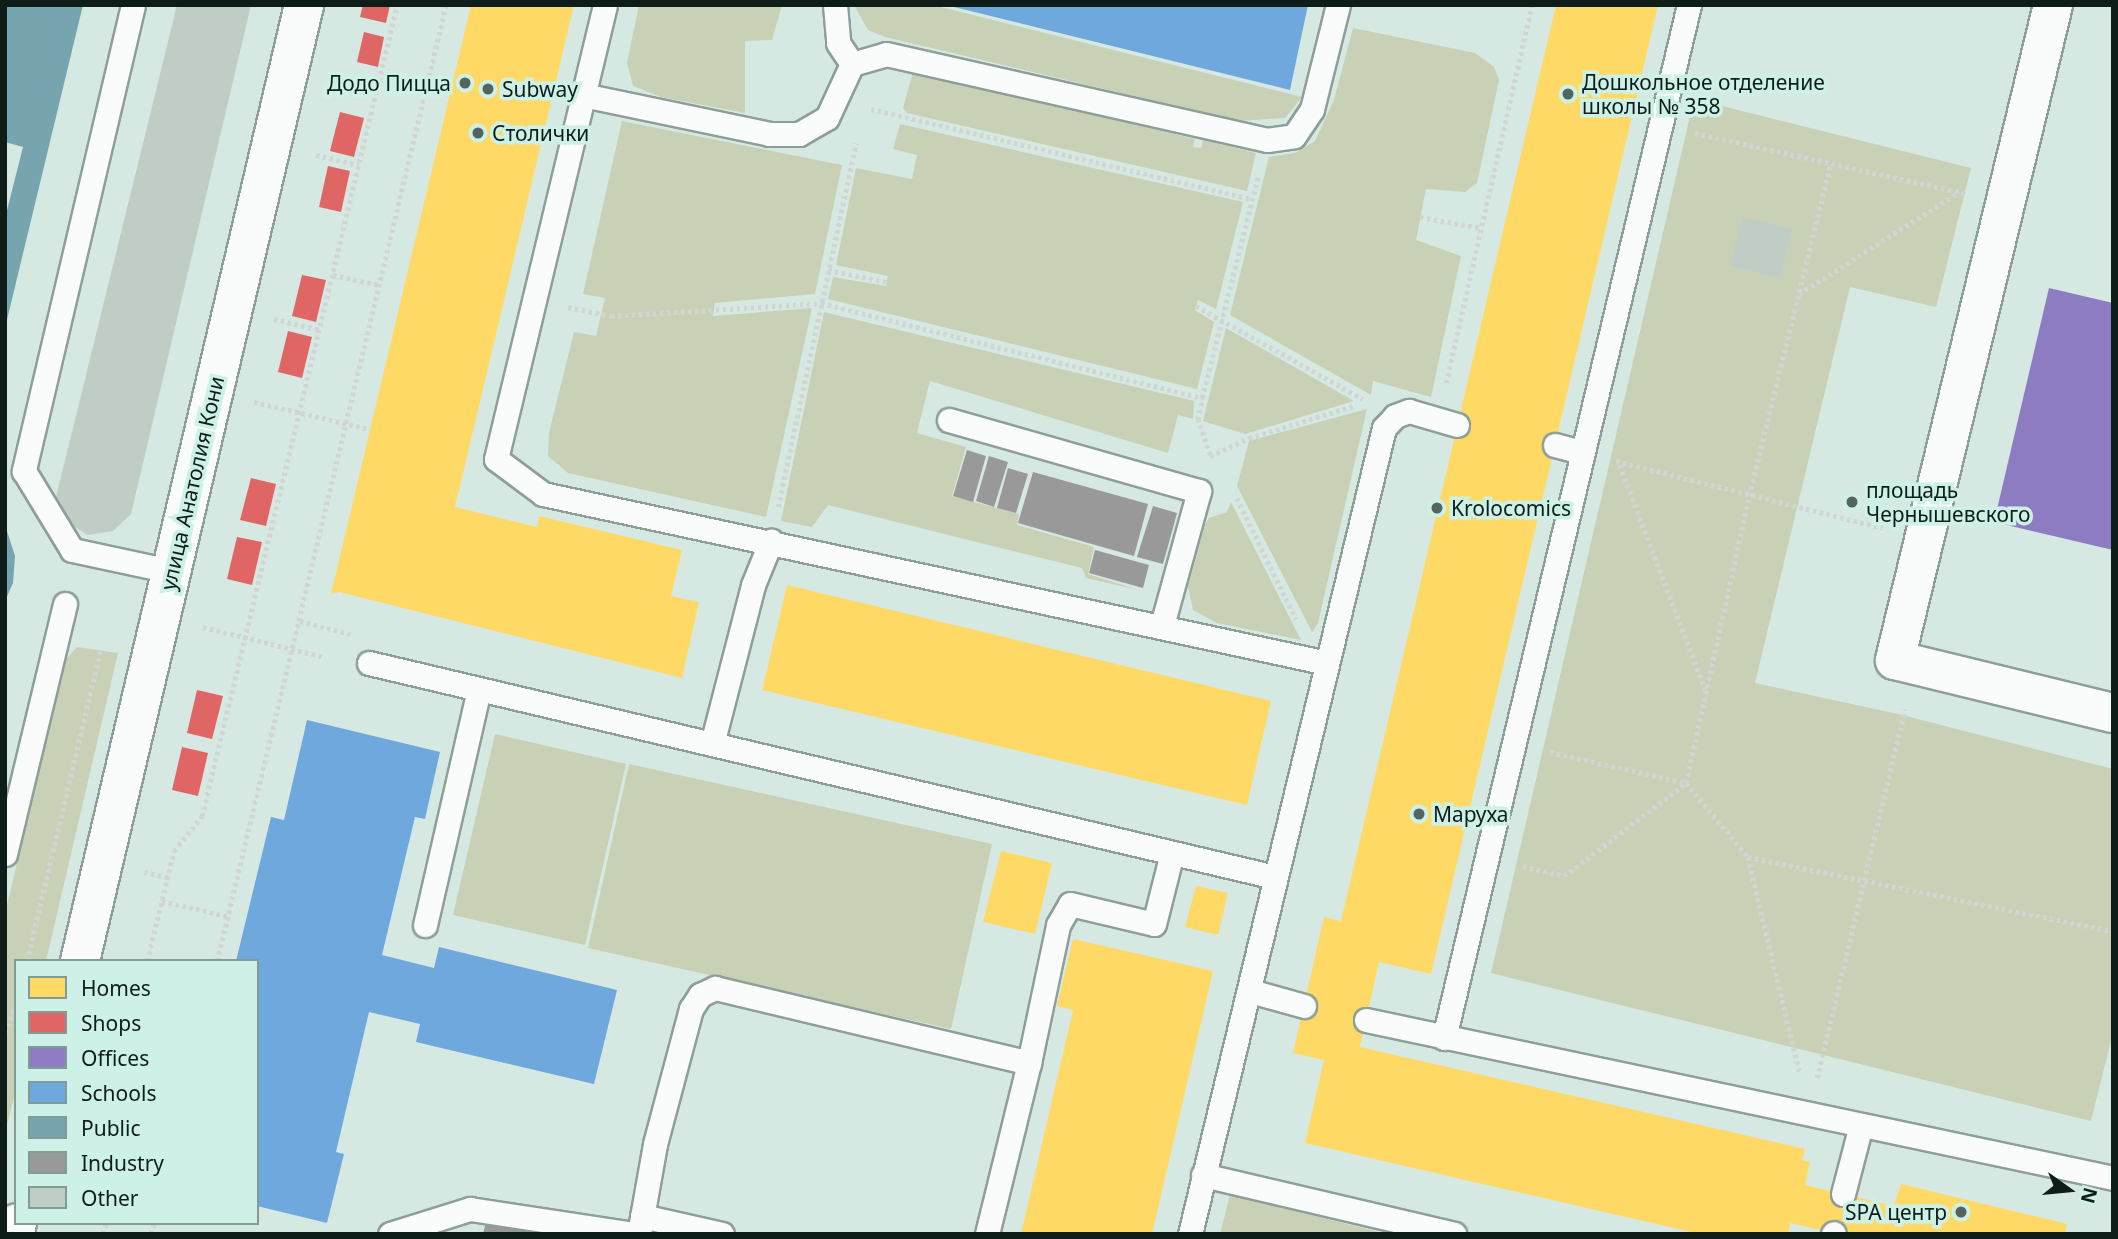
<!DOCTYPE html>
<meta charset="utf-8">
<style>
body{margin:0}
#map{position:relative;width:2118px;height:1239px;overflow:hidden;background:#d5e9e2;font-family:"Noto Sans",sans-serif}
div>[style]{position:absolute}
[style*='--x']{left:calc(var(--x)*1px);top:calc(var(--y)*1px);width:calc(var(--w)*1px);rotate:calc(var(--a)*1deg)}
.green>*{inset:0;background:#c8d1b5}
.homes>*{inset:0;background:#ffd966}
.shops>*{inset:0;background:#e06666}
.offices>*{inset:0;background:#8e7cc3}
.schools>*{inset:0;background:#6fa8dc}
.public>*{inset:0;background:#76a5af}
.industry>*{inset:0;background:#999}
.building>*{inset:0;background:#c0cdc5}
.path>*{height:4.5px;margin-top:-2.25px;transform-origin:0;background:repeating-linear-gradient(90deg,#d1d6d4 0 3.5px,transparent 0 7px)}
.roads{filter:drop-shadow(2px 0 #8e9e98) drop-shadow(-2px 0 #8e9e98) drop-shadow(0 2px #8e9e98) drop-shadow(0 -2px #8e9e98)}
.service>*{height:23px;margin:-11.5px;padding:0 11.5px;transform-origin:11.5px;border-radius:11.5px;background:#f9fcfb}
.minor>*{height:38px;margin:-19px;padding:0 19px;transform-origin:19px;border-radius:19px;background:#f9fcfb}
.dots>*{width:19px;height:19px;translate:-50% -50%;box-sizing:border-box;border:4px solid #cdf1e6;border-radius:50%}
span{translate:-50% -50%;white-space:nowrap;text-align:center;line-height:1.15;-webkit-text-stroke:7px #cdf1e6;paint-order:stroke}
.poi-label{font-size:21px;color:#0f1d19}
.left{translate:0 -50%;text-align:left}
.right{translate:-100% -50%;text-align:right}
.street-label{font-size:21px;color:#0f1d19}
.frame{position:absolute;inset:0;border:7px solid #0f1d19;pointer-events:none}
.legend{position:absolute;left:14px;top:959px;width:245px;height:266px;box-sizing:border-box;background:#cdf1e6;border:2px solid #819c94;margin:0;padding:9px 12px;list-style:none;font-size:21px;color:#0f1d19}
.legend li{display:flex;align-items:center;gap:14px;height:35px}
.legend b{width:35px;border:2px solid #819c94}
.north{position:absolute;left:2034px;top:1155px;width:70px;height:70px;-webkit-text-stroke:5px #cdf1e6;paint-order:stroke;rotate:105deg;font-size:19px;font-weight:700;line-height:28px;text-align:center;color:#0f1d19}
.north::after{content:'';display:block;margin:auto;width:24px;height:32px;background:#0f1d19;clip-path:polygon(50% 0,100% 100%,50% 72%,0 100%)}
</style>
<div id="map">
<div class="green">
<i style="clip-path:polygon(639px 5px,782px 5px,772px 40px,745px 41px,745px 113px,661px 97px,633px 86px,627px 63px)"></i>
<i style="clip-path:polygon(854px 5px,933px 5px,1302px 97px,1285px 118px,1239px 121px,885px 37px,868px 30px)"></i>
<i style="clip-path:polygon(1353px 28px,1475px 53px,1494px 67px,1499px 80px,1477px 183px,1465px 192px,1426px 189px,1416px 240px,1461px 256px,1431px 397px,1373px 381px,1371px 395px,1230px 315px,1269px 157px,1295px 153px,1315px 141px,1334px 100px)"></i>
<i style="clip-path:polygon(913px 72px,1195px 139px,1193px 147px,1201px 148px,1203px 140px,1256px 153px,1247px 191px,907px 113px,903px 108px)"></i>
<i style="clip-path:polygon(1694px 99px,1971px 168px,1936px 307px,1850px 287px,1755px 683px,1898px 714px,2113px 769px,2113px 1033px,2091px 1121px,1491px 973px)"></i>
<i style="clip-path:polygon(622px 121px,842px 165px,815px 294px,715px 303px,713px 316px,812px 308px,766px 517px,568px 473px,548px 456px,549px 433px,574px 332px,596px 336px,605px 298px,583px 294px)"></i>
<i style="clip-path:polygon(900px 124px,1243px 202px,1216px 309px,1198px 300px,1195px 310px,1214px 322px,1197px 389px,828px 299px,833px 277px,886px 286px,888px 276px,836px 265px,856px 168px,912px 179px,917px 155px,893px 149px)"></i>
<i style="clip-path:polygon(824px 312px,1194px 401px,1193px 419px,1178px 415px,1168px 453px,930px 381px,917px 433px,966px 447px,952px 496px,1019px 514px,1017px 525px,1094px 547px,1088px 574px,1139px 590px,1086px 578px,1082px 568px,828px 505px,812px 527px,781px 521px)"></i>
<i style="clip-path:polygon(1226px 328px,1354px 401px,1245px 434px,1203px 421px)"></i>
<i style="clip-path:polygon(1367px 409px,1318px 623px,1312px 632px,1237px 486px,1249px 441px)"></i>
<i style="clip-path:polygon(1231px 502px,1301px 640px,1217px 623px,1193px 610px,1188px 587px,1205px 525px,1209px 518px,1227px 512px)"></i>
<i style="clip-path:polygon(77px 647px,118px 653px,46px 961px,16px 961px,16px 1089px,5px 1133px,5px 914px,65px 660px)"></i>
<i style="clip-path:polygon(495px 734px,626px 764px,585px 945px,453px 915px)"></i>
<i style="clip-path:polygon(629px 764px,992px 844px,951px 1029px,588px 948px)"></i>
<i style="clip-path:polygon(1230px 1195px,1387px 1234px,1220px 1234px)"></i>
</div>
<div class="homes">
<i style="clip-path:polygon(471px 5px,574px 5px,455px 507px,537px 527px,539px 516px,682px 550px,671px 596px,699px 602px,682px 678px,339px 592px,331px 594px)"></i>
<i style="clip-path:polygon(1556px 5px,1658px 5px,1431px 974px,1379px 962px,1360px 1047px,1805px 1149px,1802px 1160px,1810px 1162px,1805px 1185px,1894px 1206px,1901px 1184px,2067px 1224px,2065px 1234px,1836px 1234px,1790px 1223px,1788px 1234px,1700px 1234px,1305px 1143px,1324px 1060px,1293px 1053px,1324px 917px,1341px 921px)"></i>
<i style="clip-path:polygon(787px 585px,1271px 701px,1247px 805px,762px 690px)"></i>
<i style="clip-path:polygon(1001px 851px,1052px 863px,1035px 934px,983px 922px)"></i>
<i style="clip-path:polygon(1196px 886px,1228px 893px,1218px 935px,1185px 927px)"></i>
<i style="clip-path:polygon(1073px 939px,1213px 971px,1152px 1234px,1021px 1234px,1073px 1010px,1057px 1006px)"></i>
</div>
<div class="shops">
<i style="clip-path:polygon(363px 5px,390px 5px,386px 23px,360px 17px)"></i>
<i style="clip-path:polygon(364px 32px,384px 37px,378px 67px,357px 62px)"></i>
<i style="clip-path:polygon(340px 112px,364px 118px,354px 157px,330px 151px)"></i>
<i style="clip-path:polygon(328px 166px,350px 171px,341px 212px,319px 207px)"></i>
<i style="clip-path:polygon(302px 275px,326px 280px,316px 322px,292px 316px)"></i>
<i style="clip-path:polygon(288px 331px,312px 337px,302px 378px,278px 372px)"></i>
<i style="clip-path:polygon(251px 478px,276px 484px,266px 526px,240px 520px)"></i>
<i style="clip-path:polygon(237px 537px,262px 542px,252px 585px,227px 579px)"></i>
<i style="clip-path:polygon(197px 690px,223px 696px,212px 739px,187px 733px)"></i>
<i style="clip-path:polygon(182px 747px,208px 753px,198px 796px,172px 790px)"></i>
</div>
<div class="offices">
<i style="clip-path:polygon(2049px 288px,2113px 303px,2113px 550px,1994px 522px)"></i>
</div>
<div class="schools">
<i style="clip-path:polygon(946px 5px,1308px 5px,1290px 90px)"></i>
<i style="clip-path:polygon(307px 720px,440px 752px,425px 819px,415px 817px,382px 955px,434px 968px,439px 947px,617px 990px,594px 1084px,416px 1042px,420px 1024px,369px 1012px,336px 1152px,344px 1154px,327px 1223px,257px 1206px,257px 961px,236px 961px,271px 817px,284px 820px)"></i>
</div>
<div class="public">
<i style="clip-path:polygon(5px 5px,83px 5px,6px 324px,5px 218px,23px 147px,5px 142px)"></i>
<i style="clip-path:polygon(5px 525px,15px 556px,13px 583px,5px 601px)"></i>
</div>
<div class="industry">
<i style="clip-path:polygon(967px 450px,986px 456px,973px 502px,953px 496px)"></i>
<i style="clip-path:polygon(989px 456px,1008px 462px,994px 507px,976px 501px)"></i>
<i style="clip-path:polygon(1008px 468px,1028px 474px,1016px 513px,997px 508px)"></i>
<i style="clip-path:polygon(1033px 472px,1148px 504px,1134px 556px,1018px 523px)"></i>
<i style="clip-path:polygon(1153px 506px,1177px 513px,1163px 564px,1137px 557px)"></i>
<i style="clip-path:polygon(1095px 550px,1149px 565px,1143px 588px,1089px 573px)"></i>
<i style="clip-path:polygon(486px 1222px,539px 1233px,539px 1234px,483px 1234px)"></i>
</div>
<div class="building">
<i style="clip-path:polygon(177px 5px,251px 5px,131px 514px,113px 531px,87px 535px,62px 518px,56px 497px)"></i>
<i style="clip-path:polygon(1742px 217px,1792px 229px,1780px 278px,1730px 266px)"></i>
</div>
<div class="path">
<i style="--x:379;--y:82;--w:46;--a:13.7"></i>
<i style="--x:871;--y:109;--w:391;--a:13.3"></i>
<i style="--x:1695;--y:133;--w:275;--a:12.6"></i>
<i style="--x:316;--y:155;--w:44;--a:13.1"></i>
<i style="--x:1420;--y:217;--w:62;--a:10.2"></i>
<i style="--x:828;--y:270;--w:60;--a:11.5"></i>
<i style="--x:333;--y:275;--w:47;--a:12.3"></i>
<i style="--x:1799;--y:294;--w:190;--a:-32.5"></i>
<i style="--x:1196;--y:306;--w:191;--a:29.1"></i>
<i style="--x:568;--y:307;--w:44;--a:11.8"></i>
<i style="--x:611;--y:316;--w:210;--a:-3.5"></i>
<i style="--x:821;--y:303;--w:393;--a:14"></i>
<i style="--x:274;--y:319;--w:48;--a:13.2"></i>
<i style="--x:1446;--y:383;--w:388;--a:-77.2"></i>
<i style="--x:254;--y:402;--w:118;--a:13.2"></i>
<i style="--x:1210;--y:455;--w:37;--a:-109"></i>
<i style="--x:1198;--y:420;--w:22;--a:-80"></i>
<i style="--x:1202;--y:398;--w:229;--a:-75.8"></i>
<i style="--x:1210;--y:456;--w:43;--a:-24.8"></i>
<i style="--x:1249;--y:438;--w:109;--a:-17.1"></i>
<i style="--x:1616;--y:461;--w:275;--a:14.1"></i>
<i style="--x:1620;--y:465;--w:240;--a:69.2"></i>
<i style="--x:1237;--y:498;--w:135;--a:64"></i>
<i style="--x:778;--y:507;--w:372;--a:-77.9"></i>
<i style="--x:300;--y:621;--w:52;--a:14.6"></i>
<i style="--x:203;--y:627;--w:125;--a:13.9"></i>
<i style="--x:1550;--y:752;--w:139;--a:12.8"></i>
<i style="--x:1686;--y:783;--w:97;--a:50"></i>
<i style="--x:1748;--y:857;--w:372;--a:11.5"></i>
<i style="--x:1748;--y:857;--w:223;--a:76.5"></i>
<i style="--x:1523;--y:866;--w:42;--a:13.7"></i>
<i style="--x:1564;--y:876;--w:153;--a:-37.3"></i>
<i style="--x:1686;--y:783;--w:294;--a:-77.6"></i>
<i style="--x:1749;--y:496;--w:340;--a:-76.2"></i>
<i style="--x:144;--y:872;--w:24;--a:12"></i>
<i style="--x:162;--y:901;--w:67;--a:13"></i>
<i style="--x:27;--y:961;--w:321;--a:-76.7"></i>
<i style="--x:147;--y:961;--w:113;--a:-76.2"></i>
<i style="--x:174;--y:851;--w:45;--a:-51.3"></i>
<i style="--x:202;--y:816;--w:834;--a:-76.48"></i>
<i style="--x:217;--y:961;--w:983;--a:-76.53"></i>
<i style="--x:5;--y:1033;--w:31;--a:-69"></i>
<i style="--x:1817;--y:1078;--w:379;--a:-76.6"></i>
<i style="--x:103;--y:1234;--w:11;--a:-75"></i>
<i style="--x:151;--y:1234;--w:11;--a:-75"></i>
</div>
<div class="roads">
<div class="service">
<i style="--x:133;--y:5;--w:479;--a:103.2"></i>
<i style="--x:24;--y:471;--w:92;--a:58.7"></i>
<i style="--x:72;--y:550;--w:101;--a:12"></i>
<i style="--x:605;--y:5;--w:467;--a:103.5"></i>
<i style="--x:496;--y:459;--w:59;--a:36.7"></i>
<i style="--x:543;--y:494;--w:802;--a:12.16"></i>
<i style="--x:835;--y:5;--w:38;--a:85"></i>
<i style="--x:838;--y:43;--w:25;--a:56"></i>
<i style="--x:852;--y:64;--w:35;--a:-16"></i>
<i style="--x:886;--y:54;--w:391;--a:12.7"></i>
<i style="--x:1267;--y:140;--w:27;--a:-8"></i>
<i style="--x:1294;--y:136;--w:32;--a:-56"></i>
<i style="--x:1312;--y:109;--w:107;--a:-76"></i>
<i style="--x:583;--y:95;--w:190;--a:11.8"></i>
<i style="--x:769;--y:134;--w:30;--a:0"></i>
<i style="--x:799;--y:134;--w:32;--a:-30"></i>
<i style="--x:827;--y:118;--w:60;--a:-65.2"></i>
<i style="--x:949;--y:420;--w:260;--a:15.9"></i>
<i style="--x:1199;--y:491;--w:139;--a:105.4"></i>
<i style="--x:1555;--y:445;--w:28;--a:15"></i>
<i style="--x:369;--y:663;--w:931;--a:13.29"></i>
<i style="--x:712;--y:744;--w:164;--a:-75.5"></i>
<i style="--x:753;--y:585;--w:48;--a:-67.8"></i>
<i style="--x:5;--y:854;--w:257;--a:-76.5"></i>
<i style="--x:425;--y:925;--w:241;--a:-77.1"></i>
<i style="--x:1250;--y:991;--w:56;--a:15.5"></i>
<i style="--x:1366;--y:1020;--w:764;--a:11.94"></i>
<i style="--x:1444;--y:1038;--w:1062;--a:-76.66"></i>
<i style="--x:1029;--y:1063;--w:141;--a:-78.1"></i>
<i style="--x:1058;--y:925;--w:24;--a:-60"></i>
<i style="--x:1070;--y:904;--w:86;--a:13.4"></i>
<i style="--x:1154;--y:924;--w:73;--a:-75.8"></i>
<i style="--x:1203;--y:1175;--w:258;--a:13.2"></i>
<i style="--x:1843;--y:1194;--w:71;--a:-75.4"></i>
<i style="--x:642;--y:1216;--w:82;--a:12.7"></i>
<i style="--x:390;--y:1234;--w:84;--a:-17.4"></i>
<i style="--x:470;--y:1209;--w:165;--a:8.7"></i>
<i style="--x:639;--y:1234;--w:91;--a:-79.9"></i>
<i style="--x:655;--y:1144;--w:140;--a:-75.1"></i>
<i style="--x:691;--y:1009;--w:17;--a:-57"></i>
<i style="--x:700;--y:995;--w:17;--a:-25"></i>
<i style="--x:715;--y:988;--w:323;--a:13.4"></i>
<i style="--x:1029;--y:1063;--w:176;--a:103.8"></i>
<i style="--x:1190;--y:1234;--w:829;--a:-76.47"></i>
<i style="--x:1384;--y:428;--w:16;--a:-47"></i>
<i style="--x:1395;--y:416;--w:15;--a:-20"></i>
<i style="--x:1409;--y:411;--w:50;--a:16.3"></i>
<i style="--x:1833;--y:1234;--w:1;--a:-45"></i>
</div>
<div class="minor">
<i style="--x:2053;--y:5;--w:674;--a:103.56"></i>
<i style="--x:1895;--y:660;--w:224;--a:13.7"></i>
<i style="--x:80;--y:961;--w:982;--a:-76.81"></i>
<i style="--x:15;--y:1234;--w:11;--a:-80"></i>
</div>
</div>
<div class="dots">
<i style="left:465px;top:83px;background:#54645f"></i>
<i style="left:488px;top:89px;background:#54645f"></i>
<i style="left:1568px;top:94px;background:#54645f"></i>
<i style="left:478px;top:133px;background:#54645f"></i>
<i style="left:1852px;top:502px;background:#54645f"></i>
<i style="left:1437px;top:508px;background:#54645f"></i>
<i style="left:1419px;top:814px;background:#54645f"></i>
<i style="left:1961px;top:1212px;background:#54645f"></i>
</div>
<div class="poi-label">
<span class="left" style="left:1582px;top:94px">Дошкольное отделение<br>школы № 358</span>
<span class="right" style="left:451px;top:83px">Додо Пицца</span>
<span class="left" style="left:502px;top:89px">Subway</span>
<span class="left" style="left:492px;top:133px">Столички</span>
<span class="left" style="left:1866px;top:502px">площадь<br>Чернышевского</span>
<span class="left" style="left:1451px;top:508px">Krolocomics</span>
<span class="left" style="left:1433px;top:814px">Маруха</span>
<span class="right" style="left:1947px;top:1212px">SPA центр</span>
</div>
<div class="street-label">
<span style="left:192px;top:483px;rotate:-77deg">улица Анатолия Кони</span>
</div>
<div class="frame"></div>
<ul class="legend">
<li><b style="height:19px;background:#ffd966"></b>Homes</li>
<li><b style="height:19px;background:#e06666"></b>Shops</li>
<li><b style="height:19px;background:#8e7cc3"></b>Offices</li>
<li><b style="height:19px;background:#6fa8dc"></b>Schools</li>
<li><b style="height:19px;background:#76a5af"></b>Public</li>
<li><b style="height:19px;background:#999"></b>Industry</li>
<li><b style="height:19px;background:#c0cdc5"></b>Other</li>
</ul>
<div class="north">N</div>
</div>
